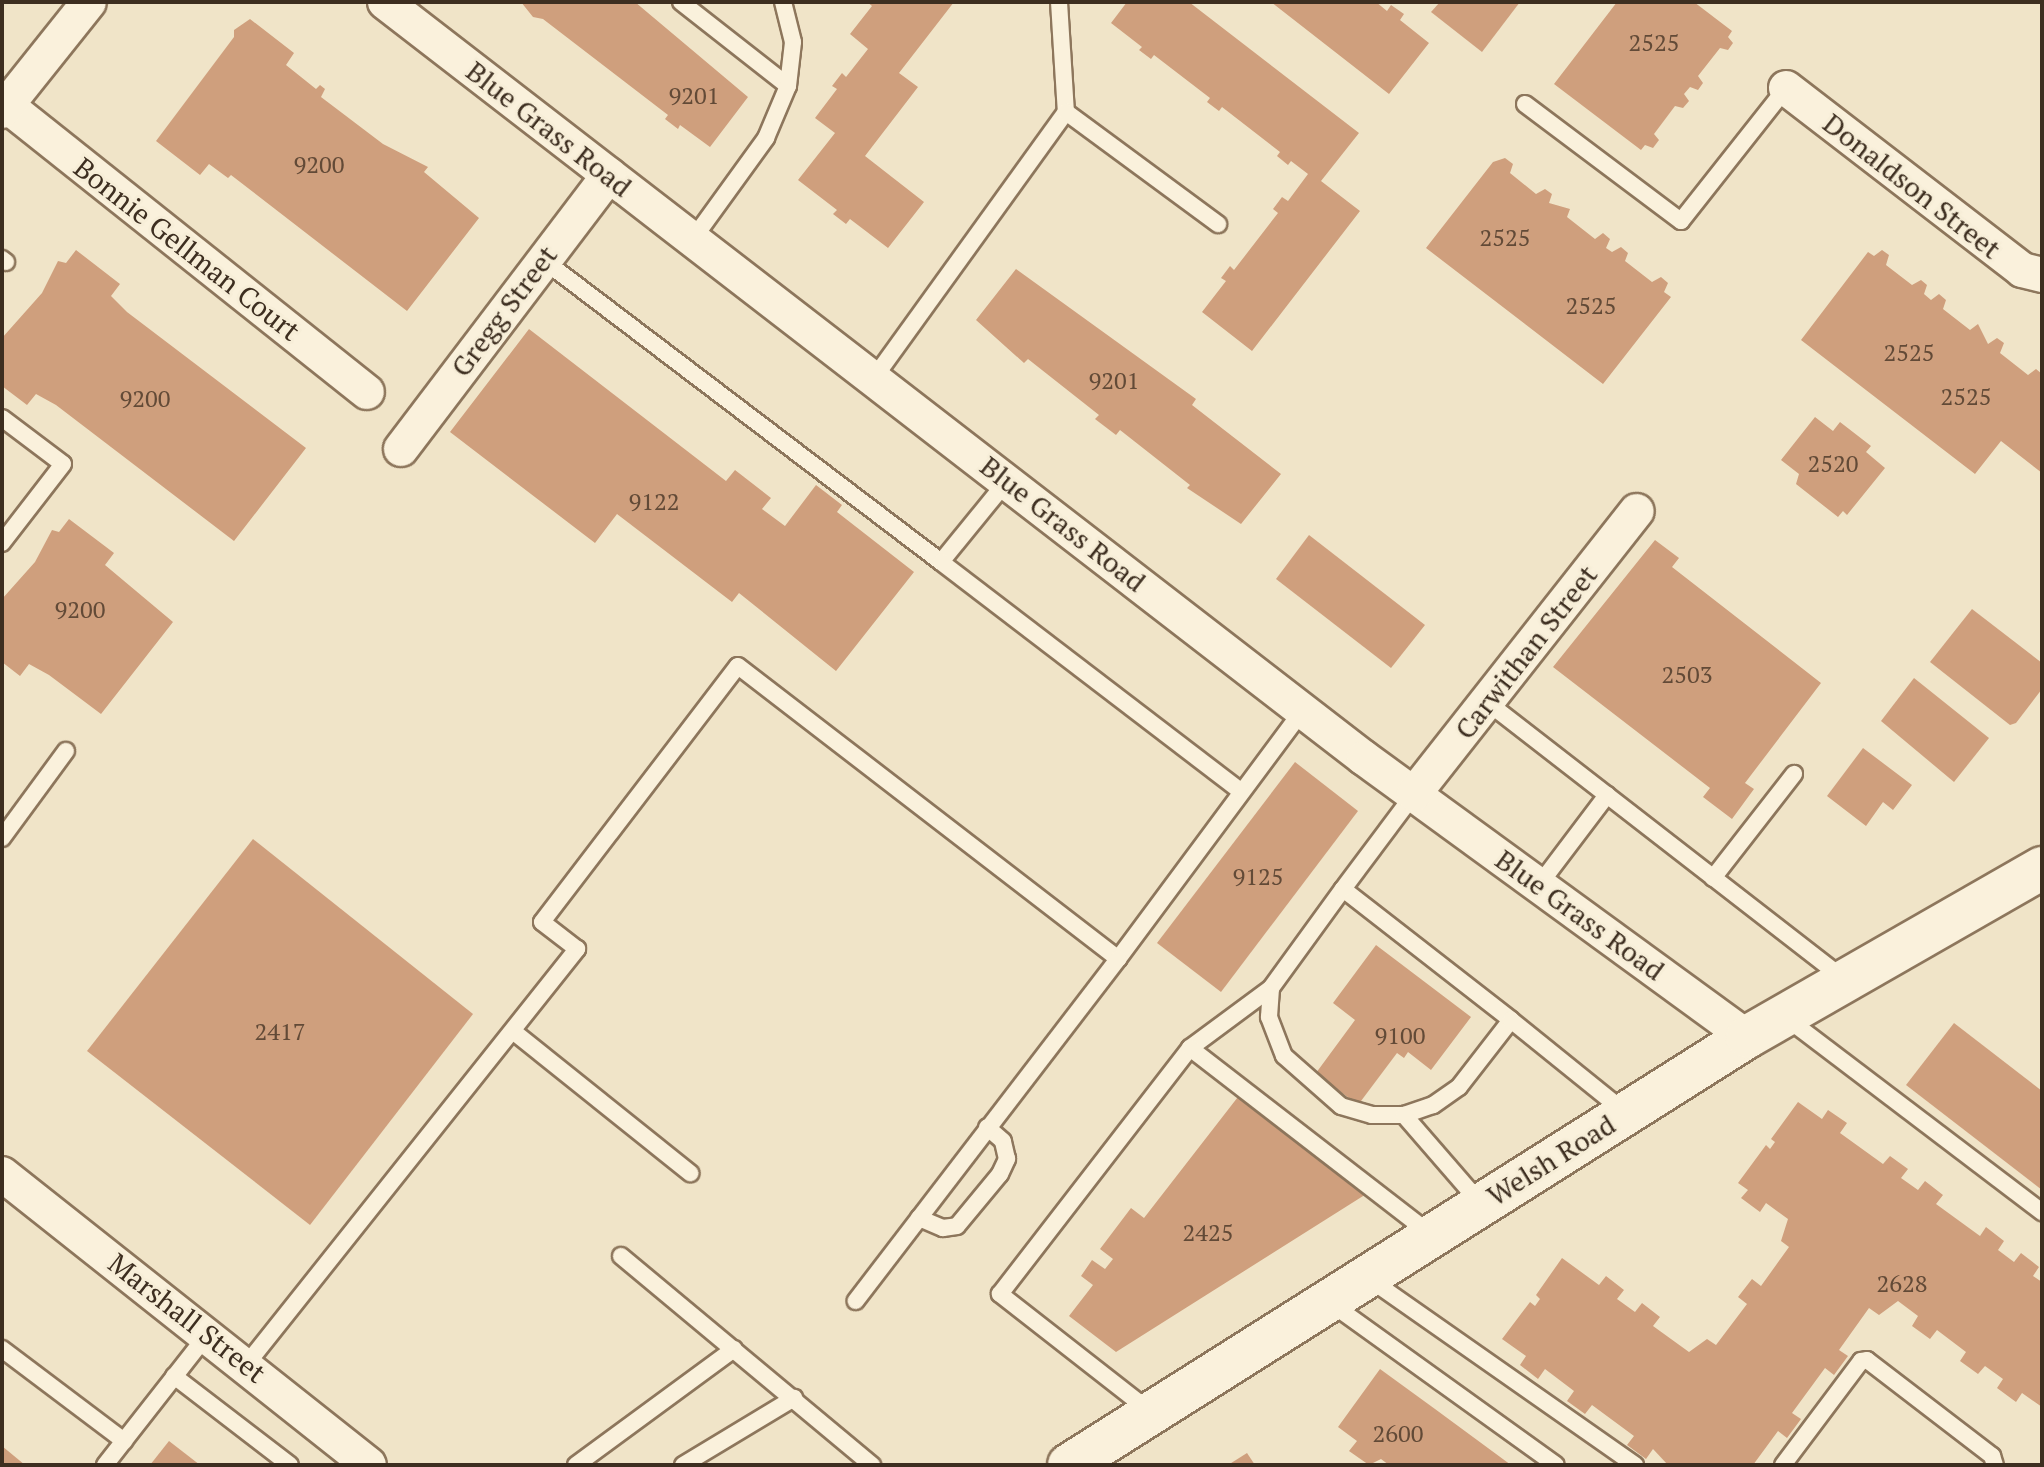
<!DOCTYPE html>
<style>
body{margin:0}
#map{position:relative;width:2044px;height:1467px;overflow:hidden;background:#f0e4c8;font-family:"PT Serif",serif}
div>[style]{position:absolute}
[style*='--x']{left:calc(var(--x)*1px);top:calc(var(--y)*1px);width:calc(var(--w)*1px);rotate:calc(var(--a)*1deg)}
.building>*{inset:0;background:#cf9f7d}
.roads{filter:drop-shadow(2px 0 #8d765c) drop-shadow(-2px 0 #8d765c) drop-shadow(0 2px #8d765c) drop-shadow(0 -2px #8d765c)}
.service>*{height:16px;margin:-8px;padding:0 8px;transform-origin:8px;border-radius:8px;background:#faf1dc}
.minor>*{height:34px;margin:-17px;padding:0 17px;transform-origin:17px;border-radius:17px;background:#faf1dc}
.tertiary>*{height:42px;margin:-21px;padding:0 21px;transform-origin:21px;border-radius:21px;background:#faf1dc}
span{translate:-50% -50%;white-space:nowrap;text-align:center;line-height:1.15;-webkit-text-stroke:6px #f7eed8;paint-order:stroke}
.number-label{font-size:24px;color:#624a37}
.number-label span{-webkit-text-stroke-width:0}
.street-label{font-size:28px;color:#3d2e20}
.frame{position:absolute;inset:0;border:4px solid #3d2e20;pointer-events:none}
</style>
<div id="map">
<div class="building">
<i style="clip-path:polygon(521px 2px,635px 2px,748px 97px,710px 147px,680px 125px,678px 129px,665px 119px,668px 115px,543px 19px,533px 17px)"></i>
<i style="clip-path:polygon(867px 2px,954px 2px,899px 73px,918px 87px,865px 156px,924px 202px,888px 248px,850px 219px,846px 224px,833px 214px,837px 210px,798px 180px,835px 133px,815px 118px,837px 89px,832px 86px,842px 73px,846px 77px,868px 49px,850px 34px,872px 6px)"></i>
<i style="clip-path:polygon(1127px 2px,1189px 2px,1359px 133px,1321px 181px,1360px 211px,1252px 351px,1202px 312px,1226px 281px,1221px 278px,1230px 266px,1234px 270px,1278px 213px,1273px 209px,1282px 197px,1288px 201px,1308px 174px,1291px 161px,1288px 165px,1277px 156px,1280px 152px,1222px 107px,1219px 111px,1207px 102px,1210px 98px,1154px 55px,1151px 59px,1139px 50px,1142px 47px,1111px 23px)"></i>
<i style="clip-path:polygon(1271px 2px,1376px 2px,1387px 11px,1391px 5px,1404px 14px,1400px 20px,1429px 43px,1389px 94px)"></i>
<i style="clip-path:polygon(1440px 2px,1520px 2px,1482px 52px,1431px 12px)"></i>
<i style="clip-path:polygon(1617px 2px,1694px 2px,1732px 31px,1728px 37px,1733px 43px,1728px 50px,1720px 48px,1698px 76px,1703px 83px,1698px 90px,1690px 87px,1684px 94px,1689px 101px,1683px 108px,1675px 106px,1654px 134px,1659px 140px,1653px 148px,1645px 145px,1641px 150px,1554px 84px)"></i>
<i style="clip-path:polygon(250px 19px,294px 53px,286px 65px,316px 89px,320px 85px,325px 89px,321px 97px,383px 144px,428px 167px,424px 172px,479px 218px,407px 311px,231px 175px,228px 178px,209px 164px,200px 175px,156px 141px,234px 37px,234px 30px)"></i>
<i style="clip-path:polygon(1505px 158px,1513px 164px,1510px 173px,1536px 194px,1545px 189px,1552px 194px,1549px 203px,1570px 209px,1567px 217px,1595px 239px,1603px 233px,1610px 239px,1606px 248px,1612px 252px,1621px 247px,1628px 253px,1625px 261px,1652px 282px,1661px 277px,1668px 283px,1664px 292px,1671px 297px,1603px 384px,1426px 248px,1493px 162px)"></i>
<i style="clip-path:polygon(76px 250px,120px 284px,111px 296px,127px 312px,306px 448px,234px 541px,56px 405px,36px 394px,27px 405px,2px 386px,2px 338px,42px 293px,58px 261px,66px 263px)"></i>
<i style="clip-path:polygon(1882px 250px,1889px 255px,1886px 265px,1912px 285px,1921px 280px,1927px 285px,1924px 294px,1931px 300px,1939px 294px,1946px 300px,1943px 309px,1970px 330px,1978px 324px,1988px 344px,1997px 338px,2004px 343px,2000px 353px,2028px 375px,2036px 369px,2042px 374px,2042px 473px,2001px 441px,1975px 474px,1801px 340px,1868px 252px,1874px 256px)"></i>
<i style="clip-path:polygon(1016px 269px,1196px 399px,1192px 405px,1281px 474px,1241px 524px,1187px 488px,1190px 485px,1120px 430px,1116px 435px,1095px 419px,1099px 415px,1028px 359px,1024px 363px,976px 320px)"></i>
<i style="clip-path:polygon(529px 329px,726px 481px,735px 470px,771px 498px,762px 509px,785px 526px,816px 485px,842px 505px,837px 512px,914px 572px,836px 671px,739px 593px,732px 602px,617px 514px,595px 543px,450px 432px)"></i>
<i style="clip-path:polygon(1815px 417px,1833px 431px,1840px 422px,1871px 446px,1866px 452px,1885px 468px,1847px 515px,1843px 511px,1838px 517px,1796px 484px,1799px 474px,1781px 460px)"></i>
<i style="clip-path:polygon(69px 519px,114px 553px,105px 565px,173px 622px,101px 714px,49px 675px,29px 664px,20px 676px,2px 662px,2px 599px,35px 562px,52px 530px,59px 532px)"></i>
<i style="clip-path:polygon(1309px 535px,1425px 625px,1391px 668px,1276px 579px)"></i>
<i style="clip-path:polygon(1655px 540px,1679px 558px,1672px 567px,1821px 683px,1745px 783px,1754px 789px,1732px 819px,1703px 797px,1710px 788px,1553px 667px)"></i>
<i style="clip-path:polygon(1972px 609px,2042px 663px,2042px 689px,2016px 723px,2010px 725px,1930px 662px)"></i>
<i style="clip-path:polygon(1914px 678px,1989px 738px,1954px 782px,1881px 721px)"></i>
<i style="clip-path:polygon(1863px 748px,1912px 785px,1893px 810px,1883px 802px,1866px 826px,1827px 796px)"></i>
<i style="clip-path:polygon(1295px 762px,1358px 811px,1221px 992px,1157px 943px)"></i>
<i style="clip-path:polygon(253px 839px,473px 1014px,310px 1225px,87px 1051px)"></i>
<i style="clip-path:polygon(1376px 945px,1471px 1017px,1431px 1070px,1408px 1052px,1404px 1058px,1397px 1053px,1358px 1105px,1316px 1073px,1355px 1020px,1333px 1003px)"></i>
<i style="clip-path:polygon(1954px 1023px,2042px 1091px,2042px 1190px,1906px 1085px)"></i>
<i style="clip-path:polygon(1241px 1093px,1371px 1191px,1116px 1352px,1069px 1316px,1093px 1285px,1081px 1276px,1092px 1260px,1105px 1269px,1113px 1259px,1100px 1249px,1131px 1208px,1144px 1218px)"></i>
<i style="clip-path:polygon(1798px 1102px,1822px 1119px,1828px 1110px,1847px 1123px,1840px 1133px,1883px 1164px,1890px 1156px,1908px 1169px,1901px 1178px,1918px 1190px,1925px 1181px,1943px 1195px,1936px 1204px,1980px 1236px,1986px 1227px,2004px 1241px,1998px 1250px,2014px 1262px,2021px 1253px,2039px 1267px,2033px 1276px,2042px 1282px,2042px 1407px,2022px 1393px,2016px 1402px,1997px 1388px,2003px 1379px,1985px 1366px,1978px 1374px,1960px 1361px,1966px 1352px,1937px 1330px,1930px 1339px,1912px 1326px,1918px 1316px,1898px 1301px,1879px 1315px,1869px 1308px,1839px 1350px,1848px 1356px,1834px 1375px,1825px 1368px,1792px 1413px,1801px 1419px,1787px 1438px,1778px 1431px,1753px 1465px,1668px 1465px,1653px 1449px,1646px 1459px,1627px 1445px,1634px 1436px,1592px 1405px,1585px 1414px,1567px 1401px,1574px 1391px,1545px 1369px,1538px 1379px,1520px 1365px,1526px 1356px,1502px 1339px,1530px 1302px,1535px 1306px,1540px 1299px,1536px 1295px,1562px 1258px,1599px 1285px,1606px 1276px,1624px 1290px,1617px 1299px,1635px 1312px,1642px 1303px,1660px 1317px,1653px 1326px,1689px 1352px,1707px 1339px,1716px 1345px,1747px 1304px,1738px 1297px,1752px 1279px,1761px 1286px,1789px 1247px,1781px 1241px,1788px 1219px,1766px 1203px,1760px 1212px,1741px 1198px,1748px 1190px,1738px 1183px,1766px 1145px,1770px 1149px,1775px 1142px,1771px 1139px)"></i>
<i style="clip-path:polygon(1380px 1369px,1435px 1409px,1511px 1465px,1389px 1465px,1381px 1459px,1369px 1465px,1349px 1451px,1357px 1441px,1338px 1427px)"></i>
<i style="clip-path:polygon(169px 1441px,200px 1465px,150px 1465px)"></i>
<i style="clip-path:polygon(2px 1446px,25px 1465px,2px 1465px)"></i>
<i style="clip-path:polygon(1247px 1453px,1255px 1465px,1228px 1465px)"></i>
</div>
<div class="roads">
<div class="service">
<i style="--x:681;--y:2;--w:136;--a:38.1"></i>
<i style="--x:1059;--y:2;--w:110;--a:86.4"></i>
<i style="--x:1525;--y:104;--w:195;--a:36.9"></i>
<i style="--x:1681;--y:221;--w:169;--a:-51.7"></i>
<i style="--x:693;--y:239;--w:125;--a:-54.1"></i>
<i style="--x:766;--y:138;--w:56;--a:-67.1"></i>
<i style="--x:788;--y:86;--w:44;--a:-83.5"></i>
<i style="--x:793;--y:42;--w:41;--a:-104"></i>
<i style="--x:2;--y:259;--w:5;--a:37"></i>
<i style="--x:542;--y:259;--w:501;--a:37.21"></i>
<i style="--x:874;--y:378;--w:328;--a:-54.2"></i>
<i style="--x:1066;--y:112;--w:189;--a:36.4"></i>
<i style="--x:2;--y:418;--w:76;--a:37"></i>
<i style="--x:63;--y:464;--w:100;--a:127.7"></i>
<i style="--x:1007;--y:481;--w:104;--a:129.2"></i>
<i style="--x:941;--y:562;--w:377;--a:37.4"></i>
<i style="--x:1487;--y:702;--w:454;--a:37.8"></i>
<i style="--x:2;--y:838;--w:108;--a:-53.7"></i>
<i style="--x:1713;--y:878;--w:132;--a:-52.1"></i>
<i style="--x:1539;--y:885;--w:113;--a:-52.9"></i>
<i style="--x:1343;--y:889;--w:213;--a:37.9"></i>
<i style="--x:1511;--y:1020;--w:85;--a:127.8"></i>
<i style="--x:1459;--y:1087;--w:32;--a:145"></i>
<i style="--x:1433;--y:1105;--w:31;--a:161"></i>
<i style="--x:1404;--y:1115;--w:32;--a:180"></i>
<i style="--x:1372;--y:1115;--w:32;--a:-164"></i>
<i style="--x:1341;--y:1106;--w:76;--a:-138.7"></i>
<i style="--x:1284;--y:1056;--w:42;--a:-111"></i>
<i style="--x:1269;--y:1017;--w:29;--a:-86"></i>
<i style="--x:1271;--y:988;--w:122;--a:-54"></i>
<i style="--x:1343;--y:889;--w:119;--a:-53.2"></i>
<i style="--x:1118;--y:959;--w:310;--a:-53.4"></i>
<i style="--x:1785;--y:1017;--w:323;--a:37.2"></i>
<i style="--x:1511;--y:1020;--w:146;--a:38.9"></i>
<i style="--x:514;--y:1032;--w:226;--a:38.7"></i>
<i style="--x:1190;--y:1048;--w:101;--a:-36.5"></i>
<i style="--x:1404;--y:1115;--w:118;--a:49.1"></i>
<i style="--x:919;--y:1218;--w:26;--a:23"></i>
<i style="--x:943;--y:1228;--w:14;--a:-8"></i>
<i style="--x:957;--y:1226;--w:67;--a:-50.4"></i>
<i style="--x:1000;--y:1174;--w:17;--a:-65"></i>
<i style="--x:1007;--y:1159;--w:18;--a:-103"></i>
<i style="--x:1003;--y:1141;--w:21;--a:-139"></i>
<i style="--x:621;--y:1256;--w:327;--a:39.8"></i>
<i style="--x:1368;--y:1278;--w:326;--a:35"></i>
<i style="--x:1329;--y:1302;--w:279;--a:35.7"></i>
<i style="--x:2;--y:1349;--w:153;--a:37"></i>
<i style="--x:246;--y:1365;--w:532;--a:-51.49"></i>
<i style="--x:577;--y:949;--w:44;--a:-142.4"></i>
<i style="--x:542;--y:922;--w:322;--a:-52.6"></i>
<i style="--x:738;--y:666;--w:480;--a:37.6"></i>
<i style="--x:1118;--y:959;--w:431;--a:127.5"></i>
<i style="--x:174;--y:1376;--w:146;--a:37.5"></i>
<i style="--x:1151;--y:1412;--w:192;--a:-142"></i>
<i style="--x:1000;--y:1294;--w:311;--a:-52.3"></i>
<i style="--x:1190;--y:1048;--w:304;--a:37.7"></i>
<i style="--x:105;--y:1465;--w:165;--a:-51.9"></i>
<i style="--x:576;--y:1465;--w:196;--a:-36.3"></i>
<i style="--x:683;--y:1465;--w:130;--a:-31.1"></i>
<i style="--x:1783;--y:1465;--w:130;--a:-53.1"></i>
<i style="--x:1861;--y:1361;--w:6;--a:-9"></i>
<i style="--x:1867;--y:1360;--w:158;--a:37.5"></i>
<i style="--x:1992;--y:1456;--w:9;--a:72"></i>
</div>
<div class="minor">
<i style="--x:385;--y:2;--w:1237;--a:37.68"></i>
<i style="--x:1364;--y:758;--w:474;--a:36.1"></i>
<i style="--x:1786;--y:88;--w:298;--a:37.6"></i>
<i style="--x:2022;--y:270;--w:21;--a:14"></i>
<i style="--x:6;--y:105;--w:461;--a:38.5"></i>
<i style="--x:2;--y:111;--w:139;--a:-51.4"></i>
<i style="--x:401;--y:449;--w:344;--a:-52.8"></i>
<i style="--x:1414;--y:794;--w:360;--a:-51.8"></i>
<i style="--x:2;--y:1174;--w:468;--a:38.4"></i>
</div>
<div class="tertiary">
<i style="--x:1069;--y:1465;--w:802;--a:-32.26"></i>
<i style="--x:1747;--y:1037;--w:340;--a:-29.8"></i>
</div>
</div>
<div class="number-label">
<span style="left:1654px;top:43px">2525</span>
<span style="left:694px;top:96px">9201</span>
<span style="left:319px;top:165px">9200</span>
<span style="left:1505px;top:238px">2525</span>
<span style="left:1591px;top:306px">2525</span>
<span style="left:1909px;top:353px">2525</span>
<span style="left:1114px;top:381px">9201</span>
<span style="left:1966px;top:397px">2525</span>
<span style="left:145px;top:399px">9200</span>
<span style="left:1833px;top:464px">2520</span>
<span style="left:654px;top:502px">9122</span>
<span style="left:80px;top:610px">9200</span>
<span style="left:1687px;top:675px">2503</span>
<span style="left:1258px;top:877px">9125</span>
<span style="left:280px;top:1032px">2417</span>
<span style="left:1400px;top:1036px">9100</span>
<span style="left:1208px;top:1233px">2425</span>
<span style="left:1902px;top:1284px">2628</span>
<span style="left:1398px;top:1434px">2600</span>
</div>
<div class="street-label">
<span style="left:549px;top:129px;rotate:38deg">Blue Grass Road</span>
<span style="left:1912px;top:186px;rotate:38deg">Donaldson Street</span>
<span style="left:187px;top:249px;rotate:38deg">Bonnie Gellman Court</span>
<span style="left:504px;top:311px;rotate:-53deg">Gregg Street</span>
<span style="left:1063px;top:524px;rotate:38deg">Blue Grass Road</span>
<span style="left:1526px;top:652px;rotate:-52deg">Carwithan Street</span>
<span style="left:1580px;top:915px;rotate:36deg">Blue Grass Road</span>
<span style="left:1551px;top:1160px;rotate:-32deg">Welsh Road</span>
<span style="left:187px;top:1318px;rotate:38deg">Marshall Street</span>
</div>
<div class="frame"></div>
</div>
